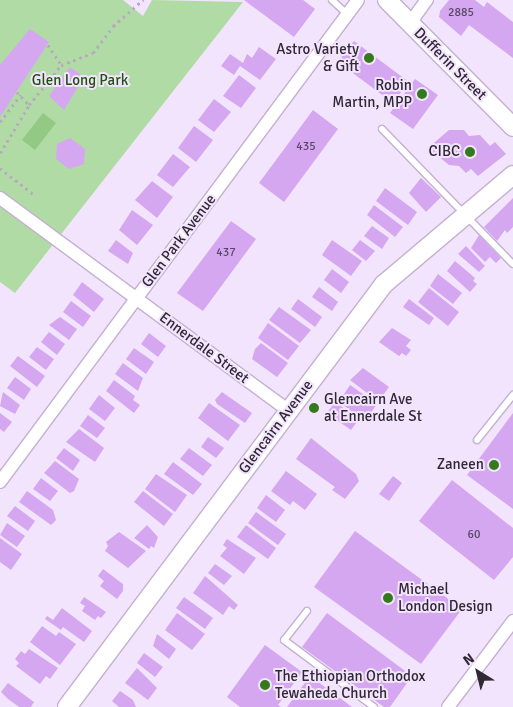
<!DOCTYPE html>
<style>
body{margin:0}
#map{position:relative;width:513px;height:707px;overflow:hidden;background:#f3e4fe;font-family:Signika,sans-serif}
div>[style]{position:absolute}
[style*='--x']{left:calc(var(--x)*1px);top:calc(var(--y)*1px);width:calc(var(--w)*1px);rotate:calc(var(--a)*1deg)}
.green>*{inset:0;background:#b1dba5}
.water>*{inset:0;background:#92c983}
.building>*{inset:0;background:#d4a7f0}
.path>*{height:2.5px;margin-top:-1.25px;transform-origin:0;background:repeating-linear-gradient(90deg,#b6aabf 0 2.5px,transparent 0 6.5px)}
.roads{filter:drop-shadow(1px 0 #c3b1cf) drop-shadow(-1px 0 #c3b1cf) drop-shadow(0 1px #c3b1cf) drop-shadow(0 -1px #c3b1cf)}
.lane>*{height:6px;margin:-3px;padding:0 3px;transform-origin:3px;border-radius:3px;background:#fff}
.street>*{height:12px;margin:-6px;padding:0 6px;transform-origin:6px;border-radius:6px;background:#fff}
.secondary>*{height:18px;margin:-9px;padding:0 9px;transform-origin:9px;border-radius:9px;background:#fff}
.dots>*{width:14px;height:14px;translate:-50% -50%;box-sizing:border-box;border:2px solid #f3e4fe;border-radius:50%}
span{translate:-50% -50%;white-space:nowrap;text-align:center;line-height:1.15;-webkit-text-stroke:4px #f3e4fe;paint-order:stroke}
.number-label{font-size:12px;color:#594863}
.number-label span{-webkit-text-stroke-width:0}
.poi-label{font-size:15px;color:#302934}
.right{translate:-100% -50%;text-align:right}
.left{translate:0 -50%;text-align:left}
.street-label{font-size:15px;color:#302934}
.park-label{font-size:15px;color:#1f520c}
.north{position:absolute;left:453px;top:647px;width:50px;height:50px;-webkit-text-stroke:4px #f3e4fe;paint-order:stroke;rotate:324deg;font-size:14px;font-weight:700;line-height:20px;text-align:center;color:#302934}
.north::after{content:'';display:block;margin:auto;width:18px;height:22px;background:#302934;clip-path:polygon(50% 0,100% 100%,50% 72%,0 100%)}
</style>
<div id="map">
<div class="green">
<i style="clip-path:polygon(0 0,123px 0,143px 16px,152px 0,243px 2px,15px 293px,0 282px)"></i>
</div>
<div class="water">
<i style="clip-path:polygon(43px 113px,56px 123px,35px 150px,22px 140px)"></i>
</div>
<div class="building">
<i style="clip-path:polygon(244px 0,303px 0,315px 9px,294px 37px)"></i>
<i style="clip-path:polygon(449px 0,475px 0,484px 7px,487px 2px,513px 22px,513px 58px,469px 25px,461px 36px,439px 17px,440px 11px)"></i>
<i style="clip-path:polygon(30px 29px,49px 42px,0 117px,0 65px)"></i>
<i style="clip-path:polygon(354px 41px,409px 82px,393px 103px,338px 62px)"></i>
<i style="clip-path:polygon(259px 47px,276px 59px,260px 80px,240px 66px,234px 75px,221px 66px,230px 54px,243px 63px,247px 54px,252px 58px)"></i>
<i style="clip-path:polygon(70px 67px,84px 77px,64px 110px,49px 96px)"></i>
<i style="clip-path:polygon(239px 75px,256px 88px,241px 108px,223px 96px)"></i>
<i style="clip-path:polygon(415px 79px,438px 95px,413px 129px,390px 113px)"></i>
<i style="clip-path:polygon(214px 99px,231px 112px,214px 132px,198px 120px)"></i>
<i style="clip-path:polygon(313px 110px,338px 129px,284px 202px,259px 183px)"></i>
<i style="clip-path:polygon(194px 126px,213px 140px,196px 162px,178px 148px)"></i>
<i style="clip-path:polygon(449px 130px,464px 130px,469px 136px,480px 135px,490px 146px,495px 142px,506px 154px,478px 176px,471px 169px,466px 173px,459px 166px,449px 165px,428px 148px)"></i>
<i style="clip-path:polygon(70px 138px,85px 149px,84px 164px,69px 169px,56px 159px,57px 144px)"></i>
<i style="clip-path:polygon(173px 154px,190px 167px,173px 187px,157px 175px)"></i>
<i style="clip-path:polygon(421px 178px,441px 197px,426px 212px,409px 193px)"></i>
<i style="clip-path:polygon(152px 181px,173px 197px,157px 218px,135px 200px)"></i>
<i style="clip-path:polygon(385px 188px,417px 212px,408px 225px,376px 201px)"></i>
<i style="clip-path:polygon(513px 198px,513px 227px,507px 233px,505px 230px,497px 241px,484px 227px)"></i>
<i style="clip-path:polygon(374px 205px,403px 227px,395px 237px,367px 215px)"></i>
<i style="clip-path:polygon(132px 210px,153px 225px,137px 245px,119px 230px)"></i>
<i style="clip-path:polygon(231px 221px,256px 239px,203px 311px,177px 293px)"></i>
<i style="clip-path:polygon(372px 226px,389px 238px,382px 249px,364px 236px)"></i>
<i style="clip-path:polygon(479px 235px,501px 258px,496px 263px,490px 257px,485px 262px,471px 248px)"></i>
<i style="clip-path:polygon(116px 240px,133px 253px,128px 264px,108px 251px)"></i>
<i style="clip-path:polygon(332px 240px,362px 261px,351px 276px,322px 255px)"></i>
<i style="clip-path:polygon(360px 240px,375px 251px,366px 261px,352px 250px)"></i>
<i style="clip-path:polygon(466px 246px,485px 266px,479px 272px,458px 254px)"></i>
<i style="clip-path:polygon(455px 261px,475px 278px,473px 281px,477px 284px,470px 292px,447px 271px)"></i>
<i style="clip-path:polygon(332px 269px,349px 282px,341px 293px,324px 280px)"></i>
<i style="clip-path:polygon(438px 274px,462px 293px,453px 304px,430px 286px)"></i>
<i style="clip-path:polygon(82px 282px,104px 299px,94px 312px,73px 295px)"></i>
<i style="clip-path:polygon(319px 287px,338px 302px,332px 311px,312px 297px)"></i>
<i style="clip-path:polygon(429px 288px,459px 312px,448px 326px,418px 302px)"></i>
<i style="clip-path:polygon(298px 299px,322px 317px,315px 327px,291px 309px)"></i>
<i style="clip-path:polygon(409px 299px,434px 318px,429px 325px,403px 307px)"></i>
<i style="clip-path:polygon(71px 301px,91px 316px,83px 327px,63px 312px)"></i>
<i style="clip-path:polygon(279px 307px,311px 330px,300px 343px,269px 320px)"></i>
<i style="clip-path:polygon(60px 317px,77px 329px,69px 340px,49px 325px)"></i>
<i style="clip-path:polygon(268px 323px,299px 346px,288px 360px,258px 338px)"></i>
<i style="clip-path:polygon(392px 328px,411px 340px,406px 346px,411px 350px,406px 356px,402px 353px,399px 356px,379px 342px)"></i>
<i style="clip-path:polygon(49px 332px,65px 344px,57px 355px,41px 342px)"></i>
<i style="clip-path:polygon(149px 333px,166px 346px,158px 357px,141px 344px)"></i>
<i style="clip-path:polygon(261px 343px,288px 363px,277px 377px,252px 359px,255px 349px)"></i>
<i style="clip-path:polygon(37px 347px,54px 359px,46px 370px,29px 357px)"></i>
<i style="clip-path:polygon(134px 348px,154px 362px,146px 374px,126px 359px)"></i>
<i style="clip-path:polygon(18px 356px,45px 376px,37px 387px,10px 366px)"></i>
<i style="clip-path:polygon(123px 363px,143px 378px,138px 391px,115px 374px)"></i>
<i style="clip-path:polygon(363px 368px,389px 387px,381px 398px,378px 396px,375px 399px,350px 380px)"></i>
<i style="clip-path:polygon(15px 377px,31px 389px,24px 400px,7px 388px)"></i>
<i style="clip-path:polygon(114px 380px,135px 396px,133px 400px,140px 405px,134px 413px,106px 391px)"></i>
<i style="clip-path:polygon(350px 385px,377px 404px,365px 421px,339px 402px)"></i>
<i style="clip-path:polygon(3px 392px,20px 405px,15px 414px,0 406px)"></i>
<i style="clip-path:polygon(222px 392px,252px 413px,245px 423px,217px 404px,215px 400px)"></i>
<i style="clip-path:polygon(99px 395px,115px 408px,105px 421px,89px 409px)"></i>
<i style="clip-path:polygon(335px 402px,359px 419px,351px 430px,327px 413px)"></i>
<i style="clip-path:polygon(209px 403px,240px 425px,228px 441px,198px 418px)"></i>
<i style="clip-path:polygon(0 413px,12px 422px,4px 432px,0 429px)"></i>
<i style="clip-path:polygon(513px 413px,513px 509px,467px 475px)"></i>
<i style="clip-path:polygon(88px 415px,105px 428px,97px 438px,80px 426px)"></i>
<i style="clip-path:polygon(79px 429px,104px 448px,95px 462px,66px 442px)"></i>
<i style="clip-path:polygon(208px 437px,224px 448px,216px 458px,201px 447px)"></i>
<i style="clip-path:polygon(311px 438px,356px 474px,359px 481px,345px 499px,332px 490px,335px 487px,296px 459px)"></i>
<i style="clip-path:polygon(64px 448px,80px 460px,73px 471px,56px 458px)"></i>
<i style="clip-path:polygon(189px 448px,212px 465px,203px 476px,180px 459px)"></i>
<i style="clip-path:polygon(55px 461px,79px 479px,74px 491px,70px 493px,44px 473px)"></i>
<i style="clip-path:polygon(173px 462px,202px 484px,193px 495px,164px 474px)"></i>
<i style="clip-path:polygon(286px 471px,317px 494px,305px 510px,293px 501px,290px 505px,271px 491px)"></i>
<i style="clip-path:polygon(156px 474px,187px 495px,175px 512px,145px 489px)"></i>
<i style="clip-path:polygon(393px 476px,402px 483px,389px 501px,379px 494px)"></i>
<i style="clip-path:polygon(41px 478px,58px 491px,50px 501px,33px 489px)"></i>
<i style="clip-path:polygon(452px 480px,513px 528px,513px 557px,494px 580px,419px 521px)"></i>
<i style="clip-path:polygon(27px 491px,53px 510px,56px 520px,51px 525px,19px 502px)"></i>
<i style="clip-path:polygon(143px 491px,173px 514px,164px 526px,134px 502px)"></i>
<i style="clip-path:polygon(266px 495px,285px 510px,276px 522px,257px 508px)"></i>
<i style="clip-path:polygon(15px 506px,35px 521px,28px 531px,7px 516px)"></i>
<i style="clip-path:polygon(256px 512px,286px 534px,278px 545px,248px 523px)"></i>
<i style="clip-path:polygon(7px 523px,25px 536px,17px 547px,0 535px)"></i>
<i style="clip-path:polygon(147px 525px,158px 537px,154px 548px,151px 546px,149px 549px,134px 538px)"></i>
<i style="clip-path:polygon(246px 525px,276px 548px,268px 559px,237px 537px)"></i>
<i style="clip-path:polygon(355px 531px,462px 609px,421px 664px,314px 587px)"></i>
<i style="clip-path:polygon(119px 532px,146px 551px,128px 568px,105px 551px,108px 546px,106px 542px)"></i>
<i style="clip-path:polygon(0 538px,22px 554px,11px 570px,0 562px)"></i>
<i style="clip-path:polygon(227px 539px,256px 558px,244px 574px,220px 556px,227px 548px,223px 545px)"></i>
<i style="clip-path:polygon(215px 564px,232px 576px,224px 585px,208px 573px)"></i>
<i style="clip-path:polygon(103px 569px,123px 584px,123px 591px,117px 599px,100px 586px,104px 581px,98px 576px)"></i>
<i style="clip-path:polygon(205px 576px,238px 605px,234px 610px,229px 606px,223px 615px,193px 593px)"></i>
<i style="clip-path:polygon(84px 597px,106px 612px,101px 618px,98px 616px,95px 620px,82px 611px,85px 606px,80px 603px)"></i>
<i style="clip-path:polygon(184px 597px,213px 618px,205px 629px,176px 608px)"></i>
<i style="clip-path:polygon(62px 608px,92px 631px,84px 642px,63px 627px,61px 630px,45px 619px,47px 616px,53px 620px)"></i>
<i style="clip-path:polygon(177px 613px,205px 634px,192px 650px,165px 630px)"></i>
<i style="clip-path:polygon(327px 613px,412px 676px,390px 707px,384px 707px,302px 647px)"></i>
<i style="clip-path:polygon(42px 626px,56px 636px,59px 632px,76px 644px,60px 665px,30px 642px)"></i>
<i style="clip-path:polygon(157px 634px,176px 649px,169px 659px,153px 646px)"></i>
<i style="clip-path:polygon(265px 645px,302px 672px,278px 705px,281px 707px,240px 707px,227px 697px)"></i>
<i style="clip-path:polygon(29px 649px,58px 668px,50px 679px,46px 676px,40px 684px,16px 666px,19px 663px,15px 659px,21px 651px,25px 654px)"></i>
<i style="clip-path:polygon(144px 653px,163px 667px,155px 677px,137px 663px)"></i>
<i style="clip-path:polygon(137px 668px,157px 688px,148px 700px,125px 683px)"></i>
<i style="clip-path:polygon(310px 676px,352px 707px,287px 707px)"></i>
<i style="clip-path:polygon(8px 683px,34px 702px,31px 707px,19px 707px,8px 699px,1px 692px)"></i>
<i style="clip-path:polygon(120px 691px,133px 700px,136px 707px,119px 707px,112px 701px)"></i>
</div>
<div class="path">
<i style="--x:48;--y:45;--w:23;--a:56"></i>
<i style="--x:17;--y:92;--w:18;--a:47"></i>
<i style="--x:0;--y:122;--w:34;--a:-53"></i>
<i style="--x:0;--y:153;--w:56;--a:-58.9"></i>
<i style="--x:29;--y:105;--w:51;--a:-51.3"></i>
<i style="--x:61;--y:65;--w:34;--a:-21"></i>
<i style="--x:93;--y:53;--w:34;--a:-53"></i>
<i style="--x:113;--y:26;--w:40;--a:-41"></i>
<i style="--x:0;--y:168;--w:42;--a:38.2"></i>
</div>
<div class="roads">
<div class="lane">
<i style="--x:332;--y:0;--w:21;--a:43"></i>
<i style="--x:382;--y:129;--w:188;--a:45.9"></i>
<i style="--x:477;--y:440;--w:58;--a:-51.3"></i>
<i style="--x:307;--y:611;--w:37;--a:128"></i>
<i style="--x:284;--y:640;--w:112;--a:36.7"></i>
</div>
<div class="street">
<i style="--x:410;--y:23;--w:29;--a:-54"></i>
<i style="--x:0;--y:198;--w:358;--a:36.4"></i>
<i style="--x:0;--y:482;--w:600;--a:-53.4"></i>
<i style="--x:448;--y:707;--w:108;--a:-52.9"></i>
</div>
<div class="secondary">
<i style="--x:387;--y:0;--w:179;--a:45.2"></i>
<i style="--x:67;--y:707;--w:529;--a:-53.15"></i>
<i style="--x:384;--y:284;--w:169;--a:-40.2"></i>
</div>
</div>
<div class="dots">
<i style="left:369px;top:58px;background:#34791c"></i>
<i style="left:422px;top:94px;background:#34791c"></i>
<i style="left:470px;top:152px;background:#34791c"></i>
<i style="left:314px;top:408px;background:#34791c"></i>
<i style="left:494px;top:465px;background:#34791c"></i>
<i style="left:388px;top:598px;background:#34791c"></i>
<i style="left:265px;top:685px;background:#34791c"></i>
</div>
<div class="number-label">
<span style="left:461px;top:13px">2885</span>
<span style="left:306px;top:147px">435</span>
<span style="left:226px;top:253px">437</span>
<span style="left:474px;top:535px">60</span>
</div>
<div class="poi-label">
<span class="right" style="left:359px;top:58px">Astro Variety<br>&amp; Gift</span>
<span class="right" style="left:412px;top:94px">Robin<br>Martin, MPP</span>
<span class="right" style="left:460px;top:152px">CIBC</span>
<span class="left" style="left:324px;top:408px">Glencairn Ave<br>at Ennerdale St</span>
<span class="right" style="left:484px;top:465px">Zaneen</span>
<span class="left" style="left:398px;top:598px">Michael<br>London Design</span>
<span class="left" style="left:275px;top:685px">The Ethiopian Orthodox<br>Tewaheda Church</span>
</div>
<div class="street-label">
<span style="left:450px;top:64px;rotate:45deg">Dufferin Street</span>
<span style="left:179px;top:241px;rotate:-53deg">Glen Park Avenue</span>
<span style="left:204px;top:348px;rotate:37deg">Ennerdale Street</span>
<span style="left:276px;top:427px;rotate:-53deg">Glencairn Avenue</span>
</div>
<div class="park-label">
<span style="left:80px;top:81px">Glen Long Park</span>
</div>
<div class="north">N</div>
</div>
